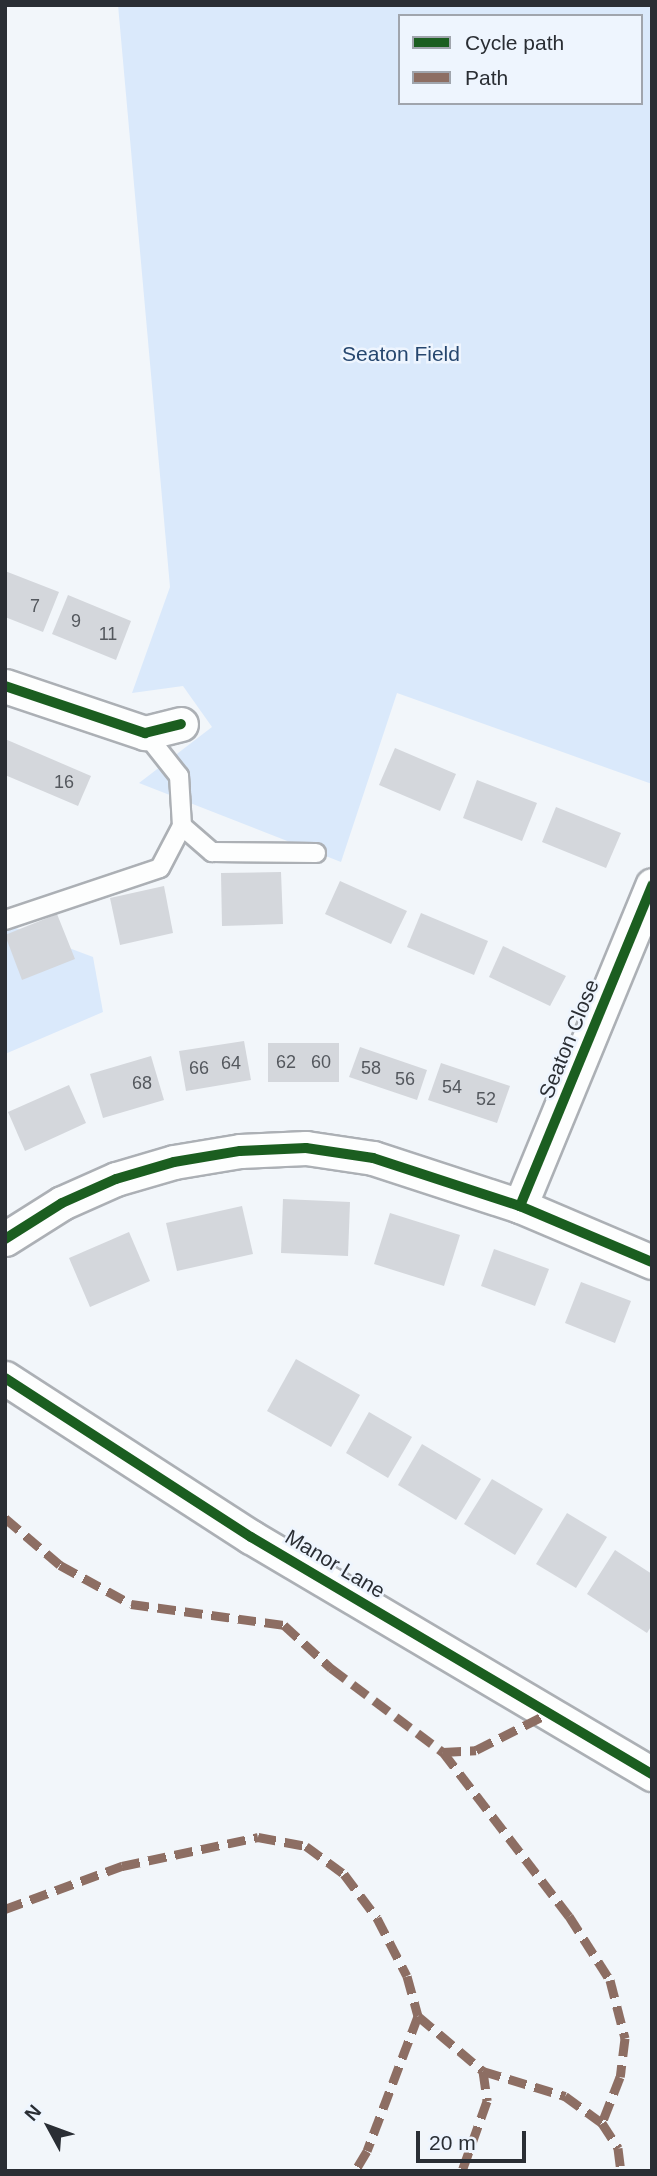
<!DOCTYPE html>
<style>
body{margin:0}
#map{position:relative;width:657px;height:2176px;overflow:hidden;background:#f2f6fa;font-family:Helvetica,sans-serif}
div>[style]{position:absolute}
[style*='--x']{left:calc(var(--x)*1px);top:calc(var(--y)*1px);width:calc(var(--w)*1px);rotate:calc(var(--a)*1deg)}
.green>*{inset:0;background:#dae9fb}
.building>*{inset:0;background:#d4d7dc}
.roads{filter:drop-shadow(2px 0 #acb0b5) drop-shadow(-2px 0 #acb0b5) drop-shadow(0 2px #acb0b5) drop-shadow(0 -2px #acb0b5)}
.service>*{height:18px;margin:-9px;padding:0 9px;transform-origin:9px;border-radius:9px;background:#fdfefe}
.minor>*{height:33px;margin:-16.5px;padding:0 16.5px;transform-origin:16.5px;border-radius:16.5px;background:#fdfefe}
.quiet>*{height:9px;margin-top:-4.5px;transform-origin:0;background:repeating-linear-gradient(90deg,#8d6e63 0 18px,transparent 0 27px)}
.cycleway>*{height:10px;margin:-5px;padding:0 5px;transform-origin:5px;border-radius:5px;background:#1b5e20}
span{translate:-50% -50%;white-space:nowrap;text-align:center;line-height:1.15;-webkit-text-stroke:5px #eef5fe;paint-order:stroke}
.number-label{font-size:18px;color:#54585e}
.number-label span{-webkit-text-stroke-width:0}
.park-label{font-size:21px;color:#26476f}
.street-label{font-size:21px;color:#2a2e34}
.frame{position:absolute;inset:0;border:7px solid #2a2e34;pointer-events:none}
.legend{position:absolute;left:398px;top:14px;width:245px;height:91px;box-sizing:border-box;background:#eef5fe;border:2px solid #a0a5ad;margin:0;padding:9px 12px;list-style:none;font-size:21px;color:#2a2e34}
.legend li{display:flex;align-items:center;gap:14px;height:35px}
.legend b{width:35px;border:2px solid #a0a5ad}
.north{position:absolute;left:14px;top:2092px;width:70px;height:70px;-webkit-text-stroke:5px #eef5fe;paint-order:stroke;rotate:311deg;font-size:19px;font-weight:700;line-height:28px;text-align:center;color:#2a2e34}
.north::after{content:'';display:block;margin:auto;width:24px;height:32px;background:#2a2e34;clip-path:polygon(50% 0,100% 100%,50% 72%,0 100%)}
.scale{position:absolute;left:416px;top:2131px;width:110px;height:32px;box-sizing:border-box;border:4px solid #2a2e34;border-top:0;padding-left:9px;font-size:21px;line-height:24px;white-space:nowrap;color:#2a2e34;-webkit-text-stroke:5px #eef5fe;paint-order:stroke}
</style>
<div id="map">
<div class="green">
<i style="clip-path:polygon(evenodd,118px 5px,652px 5px,652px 784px,397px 693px,341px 862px,139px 783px,212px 727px,183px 686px,132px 693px,170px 587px,118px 5px,400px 16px,641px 16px,641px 103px,400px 103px,400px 16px)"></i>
<i style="clip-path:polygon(5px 924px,93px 957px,103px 1012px,5px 1054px)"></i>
</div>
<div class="building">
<i style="clip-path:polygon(5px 571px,59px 592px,43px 632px,5px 617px)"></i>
<i style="clip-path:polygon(68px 595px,131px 621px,116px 660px,52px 634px)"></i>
<i style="clip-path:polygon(5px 739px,91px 776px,78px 806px,5px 775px)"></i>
<i style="clip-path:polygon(395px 748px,456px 774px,440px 811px,379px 785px)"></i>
<i style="clip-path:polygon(477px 780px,537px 803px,522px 841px,463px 818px)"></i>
<i style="clip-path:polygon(556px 807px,621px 833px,606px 868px,542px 842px)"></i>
<i style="clip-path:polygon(281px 872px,283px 924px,222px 926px,221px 873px)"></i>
<i style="clip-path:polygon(340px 881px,407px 911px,391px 944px,325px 914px)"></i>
<i style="clip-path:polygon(164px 886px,173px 933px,120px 945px,110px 898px)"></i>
<i style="clip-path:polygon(421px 913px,488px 941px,474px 975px,407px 947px)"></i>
<i style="clip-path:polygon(57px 914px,75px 959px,22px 980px,5px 935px)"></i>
<i style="clip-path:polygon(503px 946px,566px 976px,550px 1006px,489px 977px)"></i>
<i style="clip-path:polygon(244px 1041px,251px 1080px,186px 1091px,179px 1051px)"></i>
<i style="clip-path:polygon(268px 1043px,339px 1043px,339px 1082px,268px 1082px)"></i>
<i style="clip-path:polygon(360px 1047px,427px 1070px,417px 1100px,349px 1077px)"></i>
<i style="clip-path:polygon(151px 1056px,164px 1100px,103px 1118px,90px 1074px)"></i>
<i style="clip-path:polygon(441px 1063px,510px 1086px,497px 1123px,428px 1100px)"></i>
<i style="clip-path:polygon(69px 1085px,86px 1123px,25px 1151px,8px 1112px)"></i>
<i style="clip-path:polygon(283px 1199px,350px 1202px,348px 1256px,281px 1253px)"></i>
<i style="clip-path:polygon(242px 1206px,253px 1254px,177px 1271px,166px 1223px)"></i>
<i style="clip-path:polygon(390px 1213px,460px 1235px,444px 1286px,374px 1264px)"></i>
<i style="clip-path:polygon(129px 1232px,150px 1281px,90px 1307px,69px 1258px)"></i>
<i style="clip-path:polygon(494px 1249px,549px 1269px,535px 1306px,481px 1286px)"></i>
<i style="clip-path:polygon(581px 1282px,631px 1301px,615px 1343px,565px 1323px)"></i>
<i style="clip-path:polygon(296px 1359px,360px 1395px,331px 1447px,267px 1411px)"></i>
<i style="clip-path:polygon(369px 1412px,412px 1437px,388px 1478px,346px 1453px)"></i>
<i style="clip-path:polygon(422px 1444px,481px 1479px,456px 1520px,398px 1485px)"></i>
<i style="clip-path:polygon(492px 1479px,543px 1509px,515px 1555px,464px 1524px)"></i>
<i style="clip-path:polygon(567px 1513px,607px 1537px,576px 1588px,536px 1564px)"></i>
<i style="clip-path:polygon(615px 1550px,652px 1574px,652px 1625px,647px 1633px,587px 1594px)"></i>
</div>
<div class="roads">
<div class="service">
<i style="--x:182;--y:826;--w:40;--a:41"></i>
<i style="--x:212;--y:852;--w:104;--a:0.6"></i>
<i style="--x:5;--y:920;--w:163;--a:-18.5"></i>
<i style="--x:160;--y:868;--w:47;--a:-62.4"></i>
<i style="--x:182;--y:826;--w:50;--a:-93.4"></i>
<i style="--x:179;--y:776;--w:55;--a:-128.3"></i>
</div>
<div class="minor">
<i style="--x:5;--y:686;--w:148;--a:18.6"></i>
<i style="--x:145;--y:733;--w:37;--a:-14"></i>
<i style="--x:520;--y:1206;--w:347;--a:-67.6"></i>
<i style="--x:5;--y:1239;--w:67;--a:-32.3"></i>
<i style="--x:62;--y:1203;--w:59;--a:-24"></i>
<i style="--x:116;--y:1179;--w:60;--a:-16.3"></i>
<i style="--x:174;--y:1162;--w:67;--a:-9.5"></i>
<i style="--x:240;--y:1151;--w:66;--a:-2.6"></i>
<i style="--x:306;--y:1148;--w:68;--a:8.5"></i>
<i style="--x:373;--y:1158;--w:155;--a:18.1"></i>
<i style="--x:520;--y:1206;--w:143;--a:23"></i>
<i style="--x:5;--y:1378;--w:293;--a:32.9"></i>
<i style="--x:251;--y:1537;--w:466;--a:30.6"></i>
</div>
</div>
<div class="quiet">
<i style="--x:5;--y:1518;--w:72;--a:40.5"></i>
<i style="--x:60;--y:1565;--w:81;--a:28.8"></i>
<i style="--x:131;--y:1604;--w:154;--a:7.8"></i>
<i style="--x:284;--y:1625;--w:64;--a:42.5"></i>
<i style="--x:331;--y:1668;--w:140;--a:36.9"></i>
<i style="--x:443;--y:1752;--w:207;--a:52.5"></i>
<i style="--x:569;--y:1916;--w:76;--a:57.4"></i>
<i style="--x:610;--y:1980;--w:60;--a:75.5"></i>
<i style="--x:625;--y:2038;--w:39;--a:97"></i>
<i style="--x:620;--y:2077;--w:49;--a:111.4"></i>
<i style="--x:443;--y:1752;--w:33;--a:-3"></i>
<i style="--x:476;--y:1750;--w:82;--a:-26.9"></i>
<i style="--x:5;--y:1909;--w:125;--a:-20.2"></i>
<i style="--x:122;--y:1866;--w:139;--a:-12"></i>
<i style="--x:258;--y:1837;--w:49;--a:10.6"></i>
<i style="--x:306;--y:1846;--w:47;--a:36.4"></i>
<i style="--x:344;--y:1874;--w:55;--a:53.1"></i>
<i style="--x:377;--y:1918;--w:65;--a:62.7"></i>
<i style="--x:407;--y:1976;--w:41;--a:74.6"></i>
<i style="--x:418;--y:2016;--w:144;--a:110.7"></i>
<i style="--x:367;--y:2151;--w:23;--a:121"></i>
<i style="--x:418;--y:2016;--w:85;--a:40.2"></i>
<i style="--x:483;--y:2071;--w:30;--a:82"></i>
<i style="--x:487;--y:2101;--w:74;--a:109.7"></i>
<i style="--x:483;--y:2071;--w:86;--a:17"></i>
<i style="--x:565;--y:2096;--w:46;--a:36.1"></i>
<i style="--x:602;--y:2123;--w:30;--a:57"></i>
<i style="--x:618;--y:2148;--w:23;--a:83"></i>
</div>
<div class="cycleway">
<i style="--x:5;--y:686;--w:148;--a:18.6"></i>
<i style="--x:145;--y:733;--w:37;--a:-14"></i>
<i style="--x:520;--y:1206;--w:347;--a:-67.6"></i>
<i style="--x:5;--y:1239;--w:67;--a:-32.3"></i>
<i style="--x:62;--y:1203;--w:59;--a:-24"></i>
<i style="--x:116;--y:1179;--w:60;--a:-16.3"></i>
<i style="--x:174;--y:1162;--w:67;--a:-9.5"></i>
<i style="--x:240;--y:1151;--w:66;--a:-2.6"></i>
<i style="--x:306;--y:1148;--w:68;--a:8.5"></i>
<i style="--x:373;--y:1158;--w:155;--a:18.1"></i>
<i style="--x:520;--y:1206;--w:143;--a:23"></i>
<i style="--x:5;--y:1378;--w:293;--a:32.9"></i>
<i style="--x:251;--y:1537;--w:466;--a:30.6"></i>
</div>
<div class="number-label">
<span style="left:35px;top:606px">7</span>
<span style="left:76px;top:621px">9</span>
<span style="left:108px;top:634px">11</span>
<span style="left:64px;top:782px">16</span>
<span style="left:286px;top:1062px">62</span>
<span style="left:321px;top:1062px">60</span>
<span style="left:231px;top:1063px">64</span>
<span style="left:199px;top:1068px">66</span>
<span style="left:371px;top:1068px">58</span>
<span style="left:405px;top:1079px">56</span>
<span style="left:142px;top:1083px">68</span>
<span style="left:452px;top:1087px">54</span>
<span style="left:486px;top:1099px">52</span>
</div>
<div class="park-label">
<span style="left:401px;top:354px">Seaton Field</span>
</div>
<div class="street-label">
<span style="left:569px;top:1039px;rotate:-68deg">Seaton Close</span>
<span style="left:335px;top:1564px;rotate:31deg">Manor Lane</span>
</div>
<div class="frame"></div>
<ul class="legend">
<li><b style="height:9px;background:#1b5e20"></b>Cycle path</li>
<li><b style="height:9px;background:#8d6e63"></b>Path</li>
</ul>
<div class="north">N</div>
<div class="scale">20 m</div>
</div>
